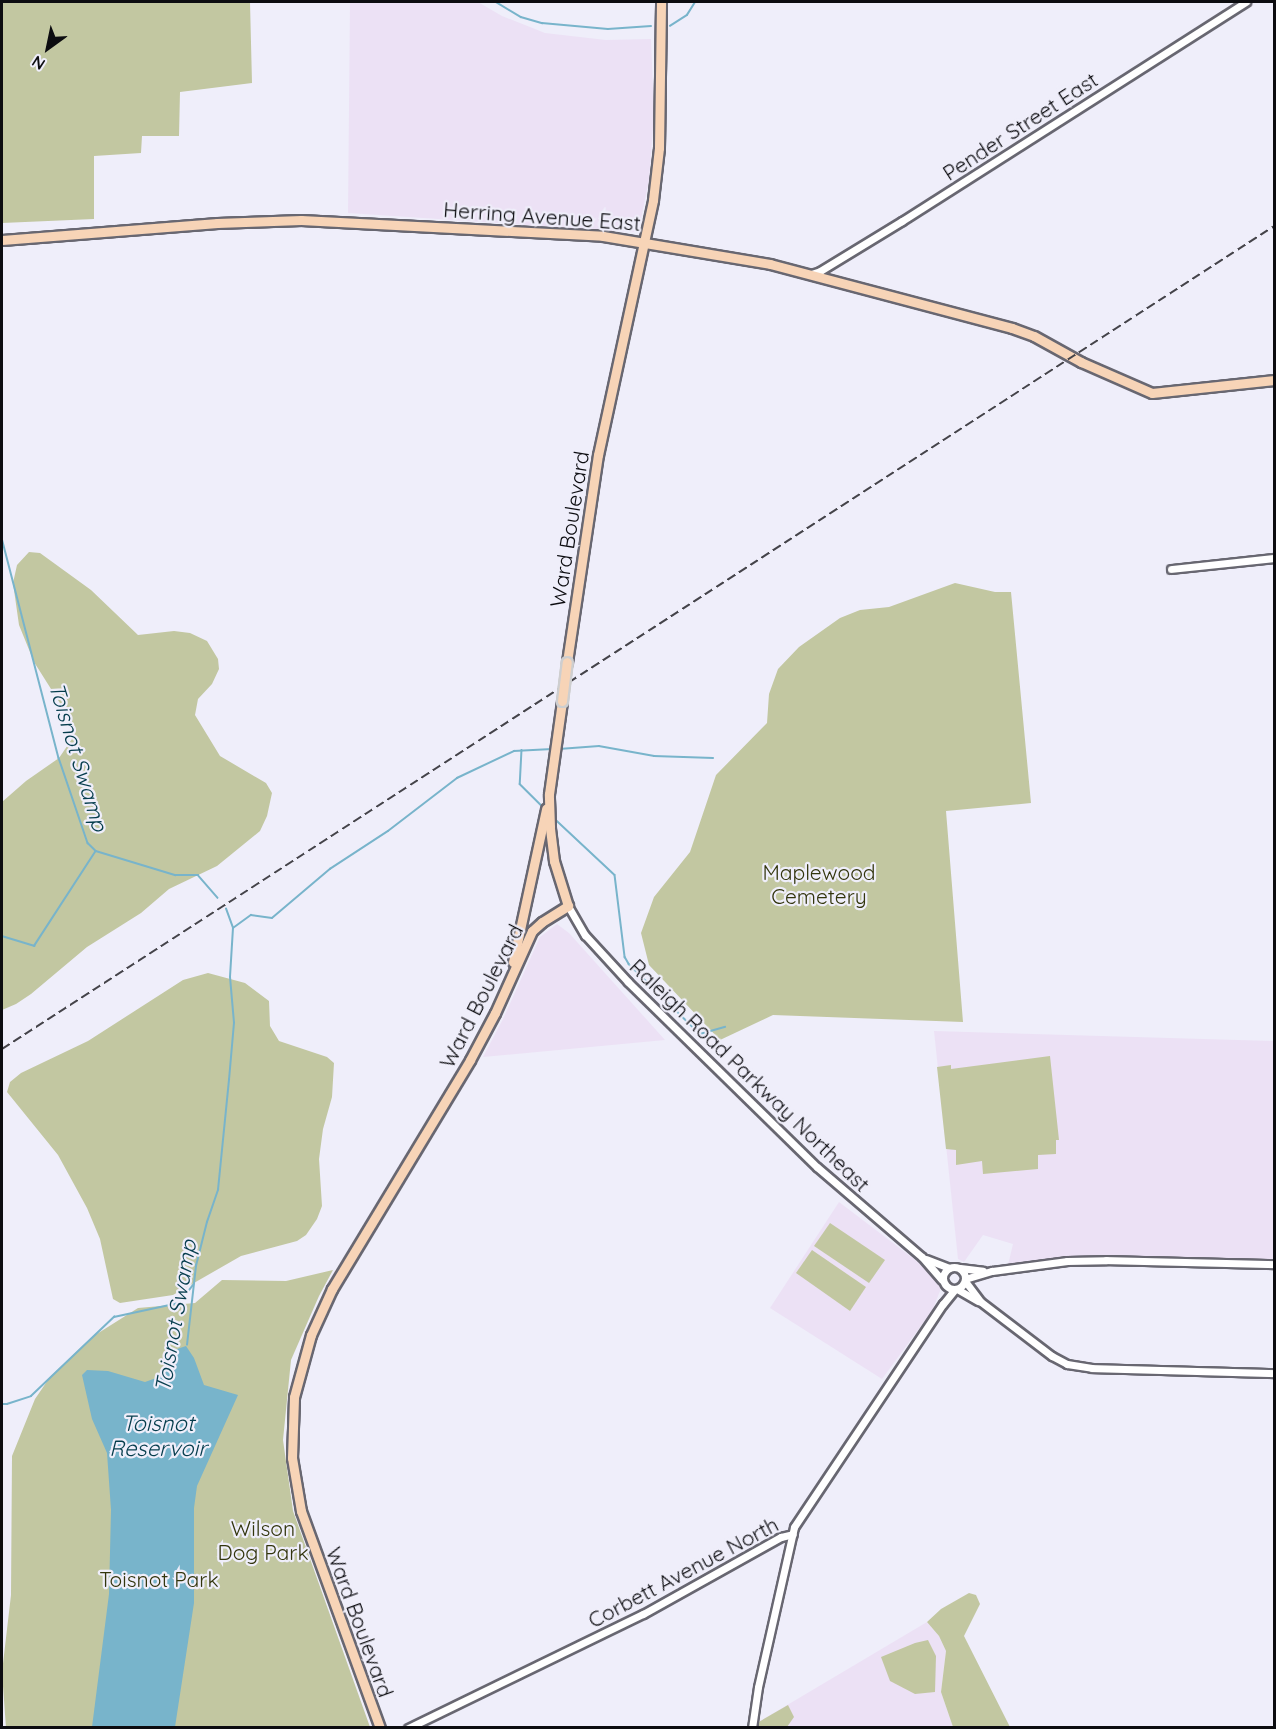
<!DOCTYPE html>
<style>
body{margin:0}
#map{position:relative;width:1276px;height:1729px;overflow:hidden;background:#efeefa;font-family:Quicksand,sans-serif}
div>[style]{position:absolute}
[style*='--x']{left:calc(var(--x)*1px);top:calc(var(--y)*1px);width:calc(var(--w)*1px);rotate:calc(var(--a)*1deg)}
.education>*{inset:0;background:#ece1f5}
.green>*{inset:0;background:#c2c7a1}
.water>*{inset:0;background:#78b4cb}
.stream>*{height:1.5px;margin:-0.75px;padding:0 0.75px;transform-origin:0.75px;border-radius:0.75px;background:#78b4cb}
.roads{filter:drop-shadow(2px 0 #686771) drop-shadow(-2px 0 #686771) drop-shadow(0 2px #686771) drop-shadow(0 -2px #686771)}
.minor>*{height:7px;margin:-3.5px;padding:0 3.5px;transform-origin:3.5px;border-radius:3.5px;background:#fff}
.minor>.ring{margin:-3.5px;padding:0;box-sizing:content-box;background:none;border:7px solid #fff;border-radius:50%}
.major>*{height:9px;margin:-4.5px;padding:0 4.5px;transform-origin:4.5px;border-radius:4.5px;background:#f7d4b7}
.rail>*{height:1.5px;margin-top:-0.75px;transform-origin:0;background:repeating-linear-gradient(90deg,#444349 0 9px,transparent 0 13.5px)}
.bridges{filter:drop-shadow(2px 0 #cececf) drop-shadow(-2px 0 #cececf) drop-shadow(0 2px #cececf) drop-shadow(0 -2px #cececf)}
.major-bridge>*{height:9px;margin:-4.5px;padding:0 4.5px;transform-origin:4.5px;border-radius:4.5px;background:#f7d4b7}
span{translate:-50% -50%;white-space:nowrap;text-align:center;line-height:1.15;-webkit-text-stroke:4.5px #efeefa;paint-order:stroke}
.street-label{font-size:21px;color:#0c0c10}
.park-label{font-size:21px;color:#32350c}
.water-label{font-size:22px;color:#043c4c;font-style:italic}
.frame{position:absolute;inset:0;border:3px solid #0c0c10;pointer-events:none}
.north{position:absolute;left:18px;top:18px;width:60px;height:60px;-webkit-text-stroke:4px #efeefa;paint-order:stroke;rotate:213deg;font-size:16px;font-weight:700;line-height:24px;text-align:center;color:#0c0c10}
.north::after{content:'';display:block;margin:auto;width:21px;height:27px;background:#0c0c10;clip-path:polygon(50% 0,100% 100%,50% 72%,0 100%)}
</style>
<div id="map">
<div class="education">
<i style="clip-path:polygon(350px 2px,478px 2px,502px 16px,545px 33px,606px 40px,651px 39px,654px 114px,649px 180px,641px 219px,634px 232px,348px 213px)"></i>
<i style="clip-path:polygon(557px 924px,569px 933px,665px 1040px,483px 1057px,503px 1019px,540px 937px)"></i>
<i style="clip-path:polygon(934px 1031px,1274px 1041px,1274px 1260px,1155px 1257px,1076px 1259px,1008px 1265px,1013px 1244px,983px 1235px,964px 1262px,958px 1259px)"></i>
<i style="clip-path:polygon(839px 1202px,918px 1262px,940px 1283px,940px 1291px,932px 1311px,882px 1379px,770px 1308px)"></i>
<i style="clip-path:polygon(927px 1622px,939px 1636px,946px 1651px,941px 1692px,953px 1727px,758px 1728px,757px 1723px)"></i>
</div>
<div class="green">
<i style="clip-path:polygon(2px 2px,250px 2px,252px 83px,180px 92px,179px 136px,142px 136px,141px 153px,94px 156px,94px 219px,2px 223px)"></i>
<i style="clip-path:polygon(29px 552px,40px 553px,91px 590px,138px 635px,174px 631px,190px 633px,207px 641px,218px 659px,219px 669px,212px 684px,198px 699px,195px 715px,220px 756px,266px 783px,272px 793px,267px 816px,260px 831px,217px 866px,169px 889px,141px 913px,87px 947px,31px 994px,16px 1004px,2px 1010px,2px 802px,26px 781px,59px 758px,74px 736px,75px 727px,34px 662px,19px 625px,13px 583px,17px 565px)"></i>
<i style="clip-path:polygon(955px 583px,995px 592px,1011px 592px,1031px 803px,946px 811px,963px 1022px,773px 1015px,720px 1040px,649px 965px,641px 933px,654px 897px,690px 852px,716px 775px,767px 723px,769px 694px,778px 669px,799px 647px,840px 618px,860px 610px,889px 607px)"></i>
<i style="clip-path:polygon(208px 973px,245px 983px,269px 1001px,270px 1026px,279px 1041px,327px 1057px,334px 1063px,332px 1097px,323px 1129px,319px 1159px,322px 1206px,317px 1219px,306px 1235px,297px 1241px,241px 1256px,173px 1295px,120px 1303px,113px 1299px,100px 1239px,87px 1208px,58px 1155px,7px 1092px,10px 1082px,21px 1073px,88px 1041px,183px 980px)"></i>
<i style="clip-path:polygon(1050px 1056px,1059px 1140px,1056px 1140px,1056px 1154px,1038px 1155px,1038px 1169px,983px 1174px,982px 1161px,956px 1165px,956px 1150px,946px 1149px,937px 1067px,951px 1065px,951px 1069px)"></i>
<i style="clip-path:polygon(830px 1223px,885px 1260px,869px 1283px,814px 1246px)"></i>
<i style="clip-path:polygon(812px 1250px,866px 1287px,850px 1311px,796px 1273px)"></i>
<i style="clip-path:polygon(333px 1270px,319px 1296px,291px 1360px,283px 1440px,293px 1511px,370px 1727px,6px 1728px,2px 1672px,11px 1595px,12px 1456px,35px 1399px,50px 1377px,92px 1337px,138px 1308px,195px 1303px,222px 1280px,286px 1281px)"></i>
<i style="clip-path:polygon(969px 1593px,976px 1595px,980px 1604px,964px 1636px,1010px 1727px,953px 1727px,941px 1692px,946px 1651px,939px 1636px,927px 1622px,941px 1609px)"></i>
<i style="clip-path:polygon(928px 1640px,936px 1656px,935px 1692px,915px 1694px,890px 1681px,881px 1657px,915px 1643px)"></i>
<i style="clip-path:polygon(788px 1705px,794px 1717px,787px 1727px,758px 1727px,757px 1723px)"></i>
</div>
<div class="water">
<i style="clip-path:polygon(186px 1346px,194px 1358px,204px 1385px,238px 1395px,197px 1486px,194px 1508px,194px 1603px,175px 1727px,92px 1727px,109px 1594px,111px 1510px,107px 1453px,92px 1419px,82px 1375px,87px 1370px,108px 1371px,145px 1382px,159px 1377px,170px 1357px,177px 1349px)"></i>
</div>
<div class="stream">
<i style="--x:496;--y:2;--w:29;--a:31"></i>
<i style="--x:521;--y:17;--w:22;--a:16"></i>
<i style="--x:542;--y:23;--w:66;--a:5.2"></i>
<i style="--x:608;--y:29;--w:43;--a:-4"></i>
<i style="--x:670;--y:26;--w:20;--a:-33"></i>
<i style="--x:687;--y:15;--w:15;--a:-58"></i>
<i style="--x:2;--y:538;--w:227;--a:75.5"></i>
<i style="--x:59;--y:758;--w:90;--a:71.2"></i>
<i style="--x:88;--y:843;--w:11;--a:45"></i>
<i style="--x:96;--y:851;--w:83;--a:16.9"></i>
<i style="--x:175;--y:875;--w:23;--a:0"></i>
<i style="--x:198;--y:875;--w:30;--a:49"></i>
<i style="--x:559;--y:749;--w:40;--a:-4.3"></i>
<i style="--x:599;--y:746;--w:56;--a:10.3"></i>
<i style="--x:654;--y:756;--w:59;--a:1.9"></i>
<i style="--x:522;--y:750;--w:34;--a:93"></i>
<i style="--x:520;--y:784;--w:34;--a:45"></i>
<i style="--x:554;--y:818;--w:83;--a:43.1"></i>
<i style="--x:615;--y:875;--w:83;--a:83"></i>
<i style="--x:625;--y:957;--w:8;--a:60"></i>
<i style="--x:629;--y:964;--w:100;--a:44.6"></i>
<i style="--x:700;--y:1034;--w:26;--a:-16"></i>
<i style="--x:233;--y:928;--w:22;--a:-36"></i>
<i style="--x:251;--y:915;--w:21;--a:8"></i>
<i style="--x:272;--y:918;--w:76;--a:-40.2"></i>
<i style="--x:330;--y:869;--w:69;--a:-33.2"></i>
<i style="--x:388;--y:831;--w:87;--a:-37.5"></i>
<i style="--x:457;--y:778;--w:63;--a:-25.3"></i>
<i style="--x:514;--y:751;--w:38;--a:-3"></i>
<i style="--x:2;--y:936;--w:34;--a:17"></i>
<i style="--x:34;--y:946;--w:112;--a:-57"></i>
<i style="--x:187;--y:1345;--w:80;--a:-83.5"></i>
<i style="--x:196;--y:1266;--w:45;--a:-76"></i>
<i style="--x:207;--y:1222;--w:34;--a:-71"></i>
<i style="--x:218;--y:1190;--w:111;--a:-84.3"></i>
<i style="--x:229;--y:1080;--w:57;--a:-85"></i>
<i style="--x:234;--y:1023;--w:46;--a:-95"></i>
<i style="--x:230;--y:977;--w:49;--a:-86.5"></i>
<i style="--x:233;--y:928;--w:20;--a:-110"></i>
<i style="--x:2;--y:1404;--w:5;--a:0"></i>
<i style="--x:7;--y:1404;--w:25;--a:-18"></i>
<i style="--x:31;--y:1396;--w:115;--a:-43.6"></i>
<i style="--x:114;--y:1317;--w:66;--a:-12.2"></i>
<i style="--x:179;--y:1303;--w:23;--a:-52"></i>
</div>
<div class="roads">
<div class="minor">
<i style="--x:811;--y:274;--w:9;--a:-18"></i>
<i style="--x:820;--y:271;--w:96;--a:-31.4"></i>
<i style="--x:902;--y:221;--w:408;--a:-32.5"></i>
<i style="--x:1171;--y:569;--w:104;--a:-6.1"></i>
<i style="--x:568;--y:906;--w:34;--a:60"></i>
<i style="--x:585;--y:935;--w:64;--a:47.5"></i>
<i style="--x:628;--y:982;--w:264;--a:44.4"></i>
<i style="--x:817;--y:1167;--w:138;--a:40.6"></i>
<i style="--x:922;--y:1257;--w:30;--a:49"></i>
<i style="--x:926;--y:1259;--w:25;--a:21"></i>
<i class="ring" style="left:943px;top:1267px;width:15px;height:15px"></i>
<i style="--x:960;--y:1268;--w:23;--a:7"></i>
<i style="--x:965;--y:1279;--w:28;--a:-17"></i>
<i style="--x:992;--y:1271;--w:76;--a:-7.6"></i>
<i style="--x:1067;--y:1261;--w:39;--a:-1"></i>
<i style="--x:1106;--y:1260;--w:168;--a:1.4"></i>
<i style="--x:965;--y:1281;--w:26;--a:53"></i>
<i style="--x:981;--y:1302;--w:89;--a:37.3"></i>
<i style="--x:1052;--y:1356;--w:17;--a:28"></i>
<i style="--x:1067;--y:1364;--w:25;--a:9"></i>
<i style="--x:1092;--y:1368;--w:182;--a:1.6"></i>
<i style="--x:957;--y:1289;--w:24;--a:30"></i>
<i style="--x:408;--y:1728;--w:261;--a:-25.9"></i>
<i style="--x:643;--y:1614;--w:158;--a:-29.2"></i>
<i style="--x:781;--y:1537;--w:12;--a:-14"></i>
<i style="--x:752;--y:1728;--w:41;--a:-81.7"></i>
<i style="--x:758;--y:1687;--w:164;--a:-77.3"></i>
<i style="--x:794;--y:1527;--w:268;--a:-56.3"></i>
<i style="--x:943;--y:1304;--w:19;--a:-51"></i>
</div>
<div class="major">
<i style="--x:2;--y:240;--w:216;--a:-4.5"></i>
<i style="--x:217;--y:223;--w:84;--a:-2"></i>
<i style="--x:301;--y:220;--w:302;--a:3"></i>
<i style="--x:603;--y:236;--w:169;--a:9.5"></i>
<i style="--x:770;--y:264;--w:250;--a:14.8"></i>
<i style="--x:1012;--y:328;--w:23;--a:20"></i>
<i style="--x:1034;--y:336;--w:54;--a:29"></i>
<i style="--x:1081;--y:362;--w:77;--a:23.6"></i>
<i style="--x:1152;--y:393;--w:123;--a:-6.1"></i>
<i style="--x:567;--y:662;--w:209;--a:-81.5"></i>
<i style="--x:598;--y:455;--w:261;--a:-77.8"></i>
<i style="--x:653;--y:200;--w:52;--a:-83.4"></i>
<i style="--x:659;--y:148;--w:146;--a:-89.2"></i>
<i style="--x:513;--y:962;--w:157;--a:-77.8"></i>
<i style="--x:380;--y:1728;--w:231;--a:-110"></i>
<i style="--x:301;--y:1511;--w:54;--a:-99.6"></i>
<i style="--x:292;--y:1458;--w:61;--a:-88.1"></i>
<i style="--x:294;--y:1397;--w:64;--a:-74.7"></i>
<i style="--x:311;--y:1335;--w:51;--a:-65.5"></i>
<i style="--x:332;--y:1289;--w:267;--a:-58.9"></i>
<i style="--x:470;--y:1060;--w:53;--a:-62"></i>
<i style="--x:495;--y:1013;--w:90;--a:-65.7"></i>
<i style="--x:532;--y:931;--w:13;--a:-42"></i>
<i style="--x:542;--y:922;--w:31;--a:-32"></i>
<i style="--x:568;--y:906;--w:47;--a:-107.3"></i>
<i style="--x:554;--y:861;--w:34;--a:-97"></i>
<i style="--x:550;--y:827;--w:33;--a:-92"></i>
<i style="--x:549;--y:794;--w:94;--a:-82"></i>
</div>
</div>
<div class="rail">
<i style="--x:2;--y:1049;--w:1515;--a:-32.9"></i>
</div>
<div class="bridges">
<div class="major-bridge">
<i style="--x:562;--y:701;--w:39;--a:-83"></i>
</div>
</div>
<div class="street-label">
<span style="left:1020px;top:126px;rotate:-33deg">Pender Street East</span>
<span style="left:542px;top:216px;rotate:4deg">Herring Avenue East</span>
<span style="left:569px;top:529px;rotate:-81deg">Ward Boulevard</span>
<span style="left:481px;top:996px;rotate:-63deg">Ward Boulevard</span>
<span style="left:750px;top:1075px;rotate:44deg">Raleigh Road Parkway Northeast</span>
<span style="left:683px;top:1572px;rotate:-28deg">Corbett Avenue North</span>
<span style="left:360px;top:1622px;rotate:70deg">Ward Boulevard</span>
</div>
<div class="park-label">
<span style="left:819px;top:884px">Maplewood<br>Cemetery</span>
<span style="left:263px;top:1540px">Wilson<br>Dog Park</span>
<span style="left:159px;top:1579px">Toisnot Park</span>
</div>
<div class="water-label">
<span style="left:78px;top:757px;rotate:73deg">Toisnot Swamp</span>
<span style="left:176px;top:1316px;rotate:-80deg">Toisnot Swamp</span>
<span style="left:158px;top:1436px">Toisnot<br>Reservoir</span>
</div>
<div class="frame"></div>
<div class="north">N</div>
</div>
